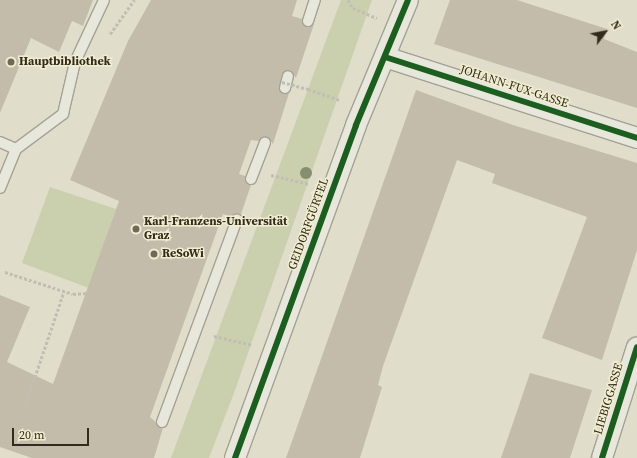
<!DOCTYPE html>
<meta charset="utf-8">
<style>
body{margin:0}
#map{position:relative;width:637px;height:458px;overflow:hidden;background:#e0ddca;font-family:"Source Serif 4",serif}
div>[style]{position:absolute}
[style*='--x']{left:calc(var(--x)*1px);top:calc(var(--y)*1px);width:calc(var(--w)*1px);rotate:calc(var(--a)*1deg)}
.green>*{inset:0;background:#cad0ad}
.building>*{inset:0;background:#c3bcab}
.path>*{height:2.5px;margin-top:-1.25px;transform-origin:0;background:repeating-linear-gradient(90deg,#c1beb3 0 3px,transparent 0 5px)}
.roads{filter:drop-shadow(1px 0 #a5a194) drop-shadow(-1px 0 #a5a194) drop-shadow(0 1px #a5a194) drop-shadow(0 -1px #a5a194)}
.service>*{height:10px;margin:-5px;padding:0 5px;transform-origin:5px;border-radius:5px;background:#e8e7db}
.minor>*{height:20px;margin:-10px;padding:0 10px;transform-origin:10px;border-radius:10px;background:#e8e7db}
.path-bridge>*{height:2.5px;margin-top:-1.25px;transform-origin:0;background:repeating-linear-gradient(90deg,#c1beb3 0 3px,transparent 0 5px)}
.cycleway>*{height:6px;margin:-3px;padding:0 3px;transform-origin:3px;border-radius:3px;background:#1b5e20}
.trees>*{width:12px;height:12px;margin:-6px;border-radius:50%;background:#868e70}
.dots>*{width:11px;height:11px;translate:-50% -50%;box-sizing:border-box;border:2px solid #f1eed0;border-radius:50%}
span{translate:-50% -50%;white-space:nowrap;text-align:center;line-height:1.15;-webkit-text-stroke:3px #f1eed0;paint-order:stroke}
.poi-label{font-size:12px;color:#322b1d;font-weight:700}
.left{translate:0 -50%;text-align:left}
.street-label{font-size:12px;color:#322b1d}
.north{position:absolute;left:585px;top:12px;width:40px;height:40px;-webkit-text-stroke:3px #f1eed0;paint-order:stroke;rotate:58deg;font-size:11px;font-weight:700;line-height:16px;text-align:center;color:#322b1d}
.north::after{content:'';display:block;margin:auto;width:14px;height:18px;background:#322b1d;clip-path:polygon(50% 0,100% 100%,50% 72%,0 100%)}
.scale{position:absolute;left:12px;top:428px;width:77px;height:18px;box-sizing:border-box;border:2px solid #322b1d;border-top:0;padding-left:5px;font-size:12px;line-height:14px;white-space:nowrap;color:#322b1d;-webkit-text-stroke:3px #f1eed0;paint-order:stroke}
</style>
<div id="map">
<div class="green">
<i style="clip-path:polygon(341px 0,372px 0,234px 393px,209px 458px,171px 458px)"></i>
<i style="clip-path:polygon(50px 187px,116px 209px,89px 288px,22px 263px)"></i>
</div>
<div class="building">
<i style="clip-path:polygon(0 0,93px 0,83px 26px,72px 21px,59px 52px,31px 38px,0 113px)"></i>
<i style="clip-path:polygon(151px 0,297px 0,292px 16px,302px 19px,306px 27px,314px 24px,296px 78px,290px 70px,282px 74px,279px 90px,283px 94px,289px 93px,273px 144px,267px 137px,259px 141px,251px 140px,239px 174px,245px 176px,246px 183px,251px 185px,241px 214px,236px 213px,231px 217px,223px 214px,150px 417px,163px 428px,154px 458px,32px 458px,0 447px,0 295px,30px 307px,7px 362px,53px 384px,119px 201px,70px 180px,128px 41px)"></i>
<i style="clip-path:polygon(450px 0,517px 0,607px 29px,604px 39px,637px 52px,637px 108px,434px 44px)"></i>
<i style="clip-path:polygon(416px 90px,513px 125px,637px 163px,637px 250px,602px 360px,542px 338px,587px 217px,492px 183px,495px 174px,457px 160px,383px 366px,378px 385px,382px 387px,360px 458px,286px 458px)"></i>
<i style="clip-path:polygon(530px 373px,592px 390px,570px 458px,501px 458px)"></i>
</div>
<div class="path">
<i style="--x:348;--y:0;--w:9;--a:58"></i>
<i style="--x:353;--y:8;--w:26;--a:23"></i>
<i style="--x:110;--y:34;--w:42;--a:-54.8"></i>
<i style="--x:308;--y:89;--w:34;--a:19"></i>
<i style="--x:271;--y:175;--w:40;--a:13"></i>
<i style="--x:5;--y:272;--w:71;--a:17.9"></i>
<i style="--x:73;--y:294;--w:14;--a:-4"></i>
<i style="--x:214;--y:336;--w:39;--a:13"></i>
<i style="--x:25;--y:406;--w:121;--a:-71.3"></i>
</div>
<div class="roads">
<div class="service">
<i style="--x:308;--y:21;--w:22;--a:-72"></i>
<i style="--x:285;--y:88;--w:12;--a:-76"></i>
<i style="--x:0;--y:142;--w:17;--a:24"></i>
<i style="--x:251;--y:179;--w:39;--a:-69"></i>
<i style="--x:0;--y:188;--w:42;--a:-67.7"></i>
<i style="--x:16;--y:149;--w:59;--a:-36.7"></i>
<i style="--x:63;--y:114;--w:53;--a:-77"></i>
<i style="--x:75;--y:62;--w:68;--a:-64.9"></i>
<i style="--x:162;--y:422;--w:216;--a:-69.7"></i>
</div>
<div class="minor">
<i style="--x:385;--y:57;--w:265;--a:17.8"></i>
<i style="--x:235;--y:458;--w:354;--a:-70"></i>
<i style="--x:356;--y:125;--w:135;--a:-67.4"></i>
<i style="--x:602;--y:458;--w:116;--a:-72.5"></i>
</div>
</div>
<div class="path-bridge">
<i style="--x:282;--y:82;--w:27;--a:15"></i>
</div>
<div class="cycleway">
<i style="--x:385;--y:57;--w:265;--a:17.8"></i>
<i style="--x:235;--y:458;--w:354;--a:-70"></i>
<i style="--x:356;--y:125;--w:135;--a:-67.4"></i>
<i style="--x:602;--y:458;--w:116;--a:-72.5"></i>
</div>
<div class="trees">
<i style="left:306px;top:173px"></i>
</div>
<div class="dots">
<i style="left:11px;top:62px;background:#6f695a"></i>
<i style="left:136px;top:229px;background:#6f695a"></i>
<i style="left:154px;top:254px;background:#6f695a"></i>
</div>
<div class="poi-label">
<span class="left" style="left:19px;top:62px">Hauptbibliothek</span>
<span class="left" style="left:144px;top:229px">Karl-Franzens-Universität<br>Graz</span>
<span class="left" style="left:162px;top:254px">ReSoWi</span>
</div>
<div class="street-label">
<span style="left:514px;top:87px;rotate:18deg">JOHANN-FUX-GASSE</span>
<span style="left:309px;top:224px;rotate:-70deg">GEIDORFGÜRTEL</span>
<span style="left:609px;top:399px;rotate:-73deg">LIEBIGGASSE</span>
</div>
<div class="north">N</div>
<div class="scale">20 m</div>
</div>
